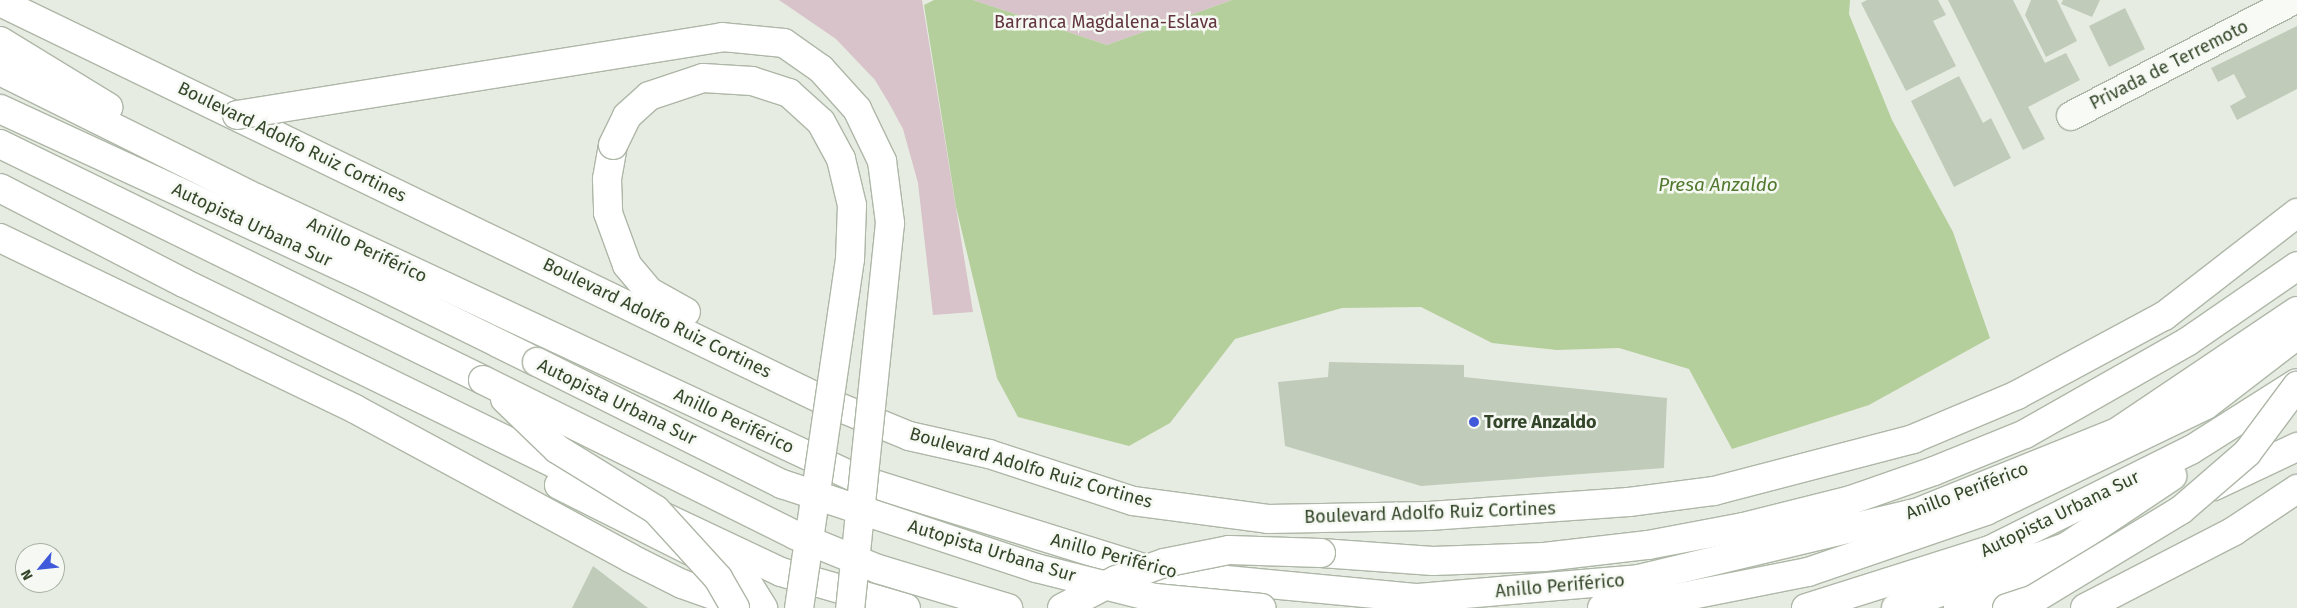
<!DOCTYPE html>
<meta charset="utf-8">
<style>
body{margin:0}
#map{position:relative;width:2297px;height:608px;overflow:hidden;background:#e7ece3;font-family:"Fira Sans",sans-serif}
div>[style]{position:absolute}
[style*='--x']{left:calc(var(--x)*1px);top:calc(var(--y)*1px);width:calc(var(--w)*1px);rotate:calc(var(--a)*1deg)}
.green>*{inset:0;background:#d7c3c9}
.water>*{inset:0;background:#b5cf9c}
.building>*{inset:0;background:#c0cbba}
.roads{filter:drop-shadow(1px 0 #aeb7a7) drop-shadow(-1px 0 #aeb7a7) drop-shadow(0 1px #aeb7a7) drop-shadow(0 -1px #aeb7a7)}
.street>*{height:28px;margin:-14px;padding:0 14px;transform-origin:14px;border-radius:14px;background:#f8faf6}
.secondary>*{height:28px;margin:-14px;padding:0 14px;transform-origin:14px;border-radius:14px;background:#fff}
.highway>*{height:28px;margin:-14px;padding:0 14px;transform-origin:14px;border-radius:14px;background:#fff}
.bridges{filter:drop-shadow(1px 0 #aeb7a7) drop-shadow(-1px 0 #aeb7a7) drop-shadow(0 1px #aeb7a7) drop-shadow(0 -1px #aeb7a7)}
.secondary-bridge>*{height:28px;margin:-14px;padding:0 14px;transform-origin:14px;border-radius:14px;background:#fff}
.highway-bridge>*{height:28px;margin:-14px;padding:0 14px;transform-origin:14px;border-radius:14px;background:#fff}
.dots>*{width:14px;height:14px;translate:-50% -50%;box-sizing:border-box;border:2px solid #f6f9f3;border-radius:50%}
span{translate:-50% -50%;white-space:nowrap;text-align:center;line-height:1.15;-webkit-text-stroke:5px #f6f9f3;paint-order:stroke}
.park-label{font-size:18px;color:#63353e}
.street-label{font-size:18px;color:#344629}
.poi-label{font-size:18px;color:#344629;font-weight:700}
.left{translate:0 -50%;text-align:left}
.water-label{font-size:19px;color:#51792e;font-style:italic}
.north{position:absolute;left:15px;top:543px;width:50px;height:50px;box-sizing:border-box;background:#f6f9f3;border:1px solid #a8b1a2;border-radius:50%;rotate:242deg;font-size:14px;font-weight:700;line-height:20px;text-align:center;color:#344629}
.north::after{content:'';display:block;margin:auto;width:18px;height:22px;background:#3f59da;clip-path:polygon(50% 0,100% 100%,50% 72%,0 100%)}
</style>
<div id="map">
<div class="green">
<i style="clip-path:polygon(779px 0,922px 0,973px 312px,933px 315px,918px 183px,903px 129px,890px 105px,875px 80px,836px 39px)"></i>
<i style="clip-path:polygon(973px 0,1232px 0,1107px 45px)"></i>
</div>
<div class="water">
<i style="clip-path:polygon(934px 0,973px 0,1107px 45px,1232px 0,1850px 0,1849px 14px,1892px 120px,1953px 232px,1990px 338px,1869px 405px,1732px 449px,1689px 369px,1619px 348px,1557px 350px,1492px 343px,1421px 307px,1342px 308px,1235px 339px,1170px 423px,1129px 446px,1018px 417px,997px 378px,956px 207px,924px 5px)"></i>
</div>
<div class="building">
<i style="clip-path:polygon(1867px 0,1938px 0,1946px 15px,1933px 21px,1956px 66px,1906px 91px,1861px 3px)"></i>
<i style="clip-path:polygon(1948px 0,2013px 0,2045px 63px,2066px 53px,2080px 80px,2028px 107px,2045px 139px,2023px 150px)"></i>
<i style="clip-path:polygon(2031px 0,2057px 0,2077px 41px,2046px 57px,2025px 15px)"></i>
<i style="clip-path:polygon(2063px 0,2100px 0,2092px 17px,2061px 4px)"></i>
<i style="clip-path:polygon(2125px 8px,2145px 49px,2109px 67px,2089px 26px)"></i>
<i style="clip-path:polygon(2297px 26px,2297px 89px,2237px 120px,2230px 106px,2246px 97px,2234px 74px,2218px 82px,2211px 68px)"></i>
<i style="clip-path:polygon(1959px 76px,1983px 123px,1991px 118px,2011px 158px,1954px 187px,1911px 101px)"></i>
<i style="clip-path:polygon(1329px 362px,1464px 365px,1464px 377px,1667px 398px,1664px 468px,1421px 486px,1285px 446px,1278px 382px,1328px 377px)"></i>
<i style="clip-path:polygon(593px 566px,648px 608px,572px 608px)"></i>
</div>
<div class="roads">
<div class="street">
<i style="--x:2071;--y:116;--w:251;--a:-27.5"></i>
</div>
<div class="secondary">
<i style="--x:0;--y:2;--w:921;--a:25.81"></i>
<i style="--x:829;--y:403;--w:87;--a:22.4"></i>
<i style="--x:909;--y:436;--w:82;--a:12.7"></i>
<i style="--x:989;--y:454;--w:151;--a:18.1"></i>
<i style="--x:1133;--y:501;--w:136;--a:7.6"></i>
<i style="--x:1268;--y:519;--w:161;--a:-1.1"></i>
<i style="--x:1429;--y:516;--w:200;--a:-4"></i>
<i style="--x:1629;--y:502;--w:86;--a:-7.4"></i>
<i style="--x:1714;--y:491;--w:206;--a:-14.6"></i>
<i style="--x:1913;--y:439;--w:113;--a:-22.9"></i>
<i style="--x:2017;--y:395;--w:167;--a:-28.3"></i>
<i style="--x:2164;--y:316;--w:168;--a:-37.8"></i>
<i style="--x:613;--y:145;--w:35;--a:100"></i>
<i style="--x:607;--y:179;--w:34;--a:88"></i>
<i style="--x:608;--y:213;--w:55;--a:69.9"></i>
<i style="--x:627;--y:265;--w:35;--a:50"></i>
<i style="--x:650;--y:292;--w:41;--a:29.1"></i>
<i style="--x:0;--y:238;--w:394;--a:25.7"></i>
<i style="--x:355;--y:409;--w:313;--a:28.4"></i>
<i style="--x:630;--y:558;--w:58;--a:26.6"></i>
<i style="--x:682;--y:584;--w:69;--a:19.5"></i>
<i style="--x:2214;--y:486;--w:92;--a:-25.2"></i>
<i style="--x:1958;--y:608;--w:89;--a:-19"></i>
<i style="--x:2042;--y:579;--w:34;--a:-30"></i>
<i style="--x:2085;--y:608;--w:168;--a:-27.3"></i>
<i style="--x:2234;--y:531;--w:76;--a:-33.7"></i>
</div>
<div class="highway">
<i style="--x:0;--y:41;--w:127;--a:31.4"></i>
<i style="--x:0;--y:71;--w:286;--a:26.4"></i>
<i style="--x:256;--y:198;--w:664;--a:25.02"></i>
<i style="--x:858;--y:479;--w:319;--a:17.3"></i>
<i style="--x:1163;--y:574;--w:256;--a:5.4"></i>
<i style="--x:1418;--y:598;--w:221;--a:-4.9"></i>
<i style="--x:1638;--y:579;--w:286;--a:-13.4"></i>
<i style="--x:1916;--y:513;--w:217;--a:-21.9"></i>
<i style="--x:2117;--y:432;--w:217;--a:-33.9"></i>
<i style="--x:0;--y:109;--w:403;--a:24.8"></i>
<i style="--x:366;--y:278;--w:191;--a:26.2"></i>
<i style="--x:0;--y:144;--w:538;--a:26.04"></i>
<i style="--x:0;--y:188;--w:207;--a:27.3"></i>
<i style="--x:184;--y:283;--w:454;--a:26"></i>
<i style="--x:559;--y:485;--w:174;--a:26.6"></i>
<i style="--x:715;--y:563;--w:42;--a:34.4"></i>
<i style="--x:750;--y:587;--w:25;--a:58"></i>
<i style="--x:660;--y:515;--w:134;--a:25.2"></i>
<i style="--x:781;--y:572;--w:130;--a:16.1"></i>
<i style="--x:1321;--y:553;--w:112;--a:4.1"></i>
<i style="--x:1433;--y:561;--w:111;--a:-2.1"></i>
<i style="--x:1544;--y:557;--w:105;--a:-6.6"></i>
<i style="--x:1648;--y:545;--w:97;--a:-10.7"></i>
<i style="--x:1743;--y:527;--w:111;--a:-14"></i>
<i style="--x:1851;--y:500;--w:88;--a:-19.3"></i>
<i style="--x:1934;--y:471;--w:98;--a:-22.1"></i>
<i style="--x:2025;--y:434;--w:186;--a:-29.6"></i>
<i style="--x:2187;--y:342;--w:134;--a:-34.6"></i>
<i style="--x:1602;--y:608;--w:39;--a:-4"></i>
<i style="--x:1641;--y:605;--w:170;--a:-11.2"></i>
<i style="--x:1808;--y:572;--w:188;--a:-18.9"></i>
<i style="--x:1986;--y:511;--w:244;--a:-25.7"></i>
<i style="--x:2206;--y:405;--w:115;--a:-37.6"></i>
<i style="--x:1806;--y:608;--w:193;--a:-17.5"></i>
<i style="--x:1990;--y:550;--w:225;--a:-26.5"></i>
<i style="--x:2191;--y:450;--w:125;--a:-32.3"></i>
<i style="--x:1896;--y:608;--w:181;--a:-19.7"></i>
<i style="--x:2066;--y:547;--w:128;--a:-33.8"></i>
</div>
</div>
<div class="bridges">
<div class="secondary-bridge">
<i style="--x:237;--y:115;--w:491;--a:-9.1"></i>
<i style="--x:722;--y:37;--w:62;--a:5.5"></i>
<i style="--x:784;--y:43;--w:45;--a:35.1"></i>
<i style="--x:821;--y:69;--w:54;--a:48"></i>
<i style="--x:857;--y:109;--w:58;--a:64.3"></i>
<i style="--x:882;--y:161;--w:63;--a:82.6"></i>
<i style="--x:890;--y:223;--w:387;--a:95.9"></i>
<i style="--x:613;--y:145;--w:32;--a:-64"></i>
<i style="--x:627;--y:116;--w:30;--a:-42"></i>
<i style="--x:649;--y:96;--w:57;--a:-18.4"></i>
<i style="--x:703;--y:78;--w:49;--a:3.5"></i>
<i style="--x:752;--y:81;--w:39;--a:18"></i>
<i style="--x:789;--y:93;--w:43;--a:42.2"></i>
<i style="--x:821;--y:122;--w:42;--a:61.6"></i>
<i style="--x:841;--y:159;--w:47;--a:76.6"></i>
<i style="--x:852;--y:205;--w:54;--a:92.1"></i>
<i style="--x:850;--y:259;--w:353;--a:98.3"></i>
</div>
<div class="highway-bridge">
<i style="--x:537;--y:362;--w:274;--a:26.5"></i>
<i style="--x:782;--y:484;--w:268;--a:18.3"></i>
<i style="--x:1036;--y:568;--w:123;--a:14.1"></i>
<i style="--x:1155;--y:598;--w:107;--a:5.3"></i>
<i style="--x:483;--y:380;--w:348;--a:26.4"></i>
<i style="--x:795;--y:535;--w:90;--a:22.3"></i>
<i style="--x:878;--y:569;--w:136;--a:16.7"></i>
<i style="--x:505;--y:399;--w:72;--a:43.9"></i>
<i style="--x:557;--y:449;--w:116;--a:31.6"></i>
<i style="--x:656;--y:510;--w:92;--a:47.6"></i>
<i style="--x:718;--y:578;--w:34;--a:60"></i>
<i style="--x:1062;--y:608;--w:61;--a:-27.4"></i>
<i style="--x:1116;--y:580;--w:51;--a:-19.5"></i>
<i style="--x:1164;--y:563;--w:66;--a:-11.3"></i>
<i style="--x:1229;--y:550;--w:92;--a:1.9"></i>
<i style="--x:2007;--y:608;--w:28;--a:-18"></i>
<i style="--x:2034;--y:599;--w:172;--a:-31.2"></i>
<i style="--x:2181;--y:510;--w:87;--a:-40.8"></i>
<i style="--x:2247;--y:453;--w:84;--a:-53.3"></i>
</div>
</div>
<div class="dots">
<i style="left:1474px;top:422px;background:#3f59da"></i>
</div>
<div class="park-label">
<span style="left:1106px;top:22px">Barranca Magdalena-Eslava</span>
</div>
<div class="street-label">
<span style="left:2169px;top:65px;rotate:-27deg">Privada de Terremoto</span>
<span style="left:292px;top:142px;rotate:26deg">Boulevard Adolfo Ruiz Cortines</span>
<span style="left:252px;top:225px;rotate:25deg">Autopista Urbana Sur</span>
<span style="left:367px;top:250px;rotate:25deg">Anillo Periférico</span>
<span style="left:657px;top:318px;rotate:26deg">Boulevard Adolfo Ruiz Cortines</span>
<span style="left:617px;top:402px;rotate:26deg">Autopista Urbana Sur</span>
<span style="left:734px;top:421px;rotate:25deg">Anillo Periférico</span>
<span style="left:1031px;top:468px;rotate:16deg">Boulevard Adolfo Ruiz Cortines</span>
<span style="left:1967px;top:491px;rotate:-21deg">Anillo Periférico</span>
<span style="left:1430px;top:513px;rotate:-2deg">Boulevard Adolfo Ruiz Cortines</span>
<span style="left:2060px;top:514px;rotate:-26deg">Autopista Urbana Sur</span>
<span style="left:992px;top:551px;rotate:17deg">Autopista Urbana Sur</span>
<span style="left:1114px;top:556px;rotate:15deg">Anillo Periférico</span>
<span style="left:1560px;top:586px;rotate:-5deg">Anillo Periférico</span>
</div>
<div class="poi-label">
<span class="left" style="left:1484px;top:422px">Torre Anzaldo</span>
</div>
<div class="water-label">
<span style="left:1718px;top:185px">Presa Anzaldo</span>
</div>
<div class="north">N</div>
</div>
